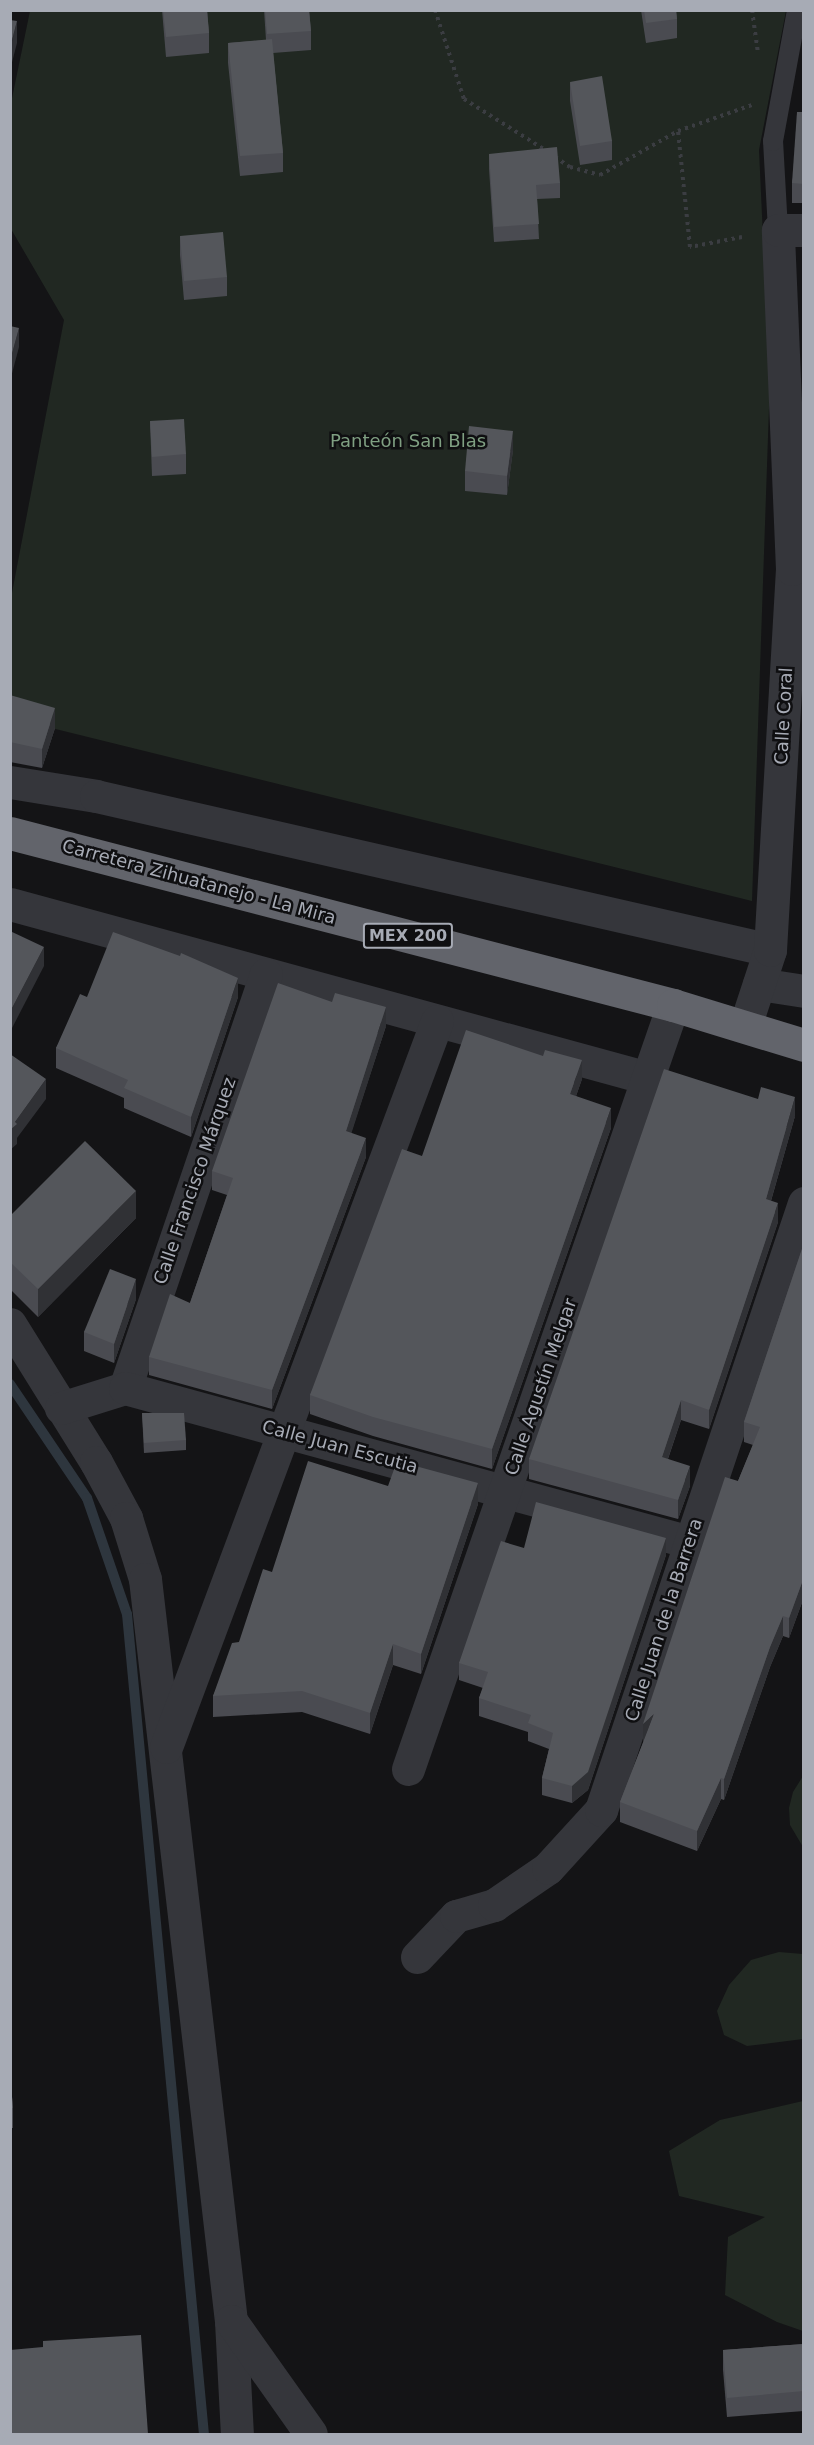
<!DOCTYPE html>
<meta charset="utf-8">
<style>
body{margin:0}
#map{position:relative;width:814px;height:2445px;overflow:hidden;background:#141416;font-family:"DejaVu Sans",sans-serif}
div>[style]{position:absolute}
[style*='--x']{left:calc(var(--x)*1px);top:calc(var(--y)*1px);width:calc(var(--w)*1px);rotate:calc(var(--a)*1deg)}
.green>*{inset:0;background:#212822}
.stream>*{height:10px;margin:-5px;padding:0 5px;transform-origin:5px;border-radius:5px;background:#2e363e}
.path>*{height:4px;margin-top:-2px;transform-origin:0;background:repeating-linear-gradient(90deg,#3b3d42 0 3px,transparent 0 7.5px)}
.lane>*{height:20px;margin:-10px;padding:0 10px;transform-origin:10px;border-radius:10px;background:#35363b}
.street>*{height:33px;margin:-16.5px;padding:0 16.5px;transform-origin:16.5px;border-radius:16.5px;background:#35363b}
.highway>*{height:33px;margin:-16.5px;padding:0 16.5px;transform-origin:16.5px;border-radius:16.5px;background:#62646b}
.wall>*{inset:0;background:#4a4b51}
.shaded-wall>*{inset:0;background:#303135}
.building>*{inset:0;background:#54565b}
span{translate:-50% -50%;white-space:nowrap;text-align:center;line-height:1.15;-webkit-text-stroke:5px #0f0f11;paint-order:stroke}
.shield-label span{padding:2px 4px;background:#0f0f11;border:2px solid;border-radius:4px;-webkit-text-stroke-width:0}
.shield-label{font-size:16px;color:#a7abb5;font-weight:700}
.park-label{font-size:18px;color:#7f9f82}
.street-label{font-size:18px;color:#a7abb5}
.frame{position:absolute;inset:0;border:12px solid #a7abb5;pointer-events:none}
</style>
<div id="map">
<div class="green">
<i style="clip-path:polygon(30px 11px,786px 11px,759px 150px,763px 237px,774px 263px,752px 901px,11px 718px,11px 598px,64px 320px,11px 229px,11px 103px)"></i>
<i style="clip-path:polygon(803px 1776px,803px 1847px,790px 1825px,789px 1808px,793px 1792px)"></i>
<i style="clip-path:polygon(779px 1952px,803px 1954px,803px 2039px,747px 2046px,724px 2035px,717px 2011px,729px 1985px,751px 1960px)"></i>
<i style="clip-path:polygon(803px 2101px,804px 2101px,803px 2331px,777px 2322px,725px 2295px,728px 2237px,765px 2217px,679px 2196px,669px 2151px,720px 2120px)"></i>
</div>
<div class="stream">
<i style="--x:10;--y:1384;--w:138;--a:56"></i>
<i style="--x:87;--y:1498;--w:123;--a:71"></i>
<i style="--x:127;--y:1614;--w:824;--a:84.64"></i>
</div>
<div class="path">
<i style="--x:435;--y:10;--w:94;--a:72"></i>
<i style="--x:464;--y:99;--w:98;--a:32.1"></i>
<i style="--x:752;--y:10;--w:43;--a:82.1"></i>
<i style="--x:555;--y:157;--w:18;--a:34"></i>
<i style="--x:570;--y:167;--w:31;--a:15"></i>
<i style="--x:600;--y:175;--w:90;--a:-29.4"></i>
<i style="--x:742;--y:237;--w:53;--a:169.1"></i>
<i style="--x:690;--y:247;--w:117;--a:-95.9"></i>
<i style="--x:678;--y:131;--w:78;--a:-19.4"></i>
</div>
<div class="lane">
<i style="--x:778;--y:230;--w:89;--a:-93.2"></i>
<i style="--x:773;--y:141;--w:133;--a:-79.6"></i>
</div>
<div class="street">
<i style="--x:10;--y:782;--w:87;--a:9.2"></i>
<i style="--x:96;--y:796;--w:691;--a:12.87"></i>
<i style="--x:10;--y:904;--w:661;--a:15.26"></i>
<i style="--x:759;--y:984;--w:46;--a:8.8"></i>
<i style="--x:745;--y:1026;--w:80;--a:-71.8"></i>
<i style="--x:770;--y:950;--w:382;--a:-86.7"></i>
<i style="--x:792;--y:569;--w:339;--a:-92.4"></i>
<i style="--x:778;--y:230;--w:26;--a:0"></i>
<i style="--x:10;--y:1324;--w:163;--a:58.1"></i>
<i style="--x:96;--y:1462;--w:64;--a:61.8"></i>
<i style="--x:126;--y:1518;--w:64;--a:72.7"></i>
<i style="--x:145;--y:1579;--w:747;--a:83.39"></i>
<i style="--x:231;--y:2321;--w:113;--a:87"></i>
<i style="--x:125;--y:1388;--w:437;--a:-71.2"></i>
<i style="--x:61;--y:1408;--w:67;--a:-17.4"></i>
<i style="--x:125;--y:1388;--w:586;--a:15.25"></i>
<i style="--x:166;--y:1747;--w:775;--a:-69.53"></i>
<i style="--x:408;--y:1769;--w:809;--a:-70.87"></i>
<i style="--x:417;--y:1957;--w:57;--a:-46.4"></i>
<i style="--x:456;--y:1916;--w:40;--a:-16"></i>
<i style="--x:494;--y:1905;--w:65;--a:-34.4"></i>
<i style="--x:548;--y:1868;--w:79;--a:-47.6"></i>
<i style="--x:601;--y:1810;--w:640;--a:-71.51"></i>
<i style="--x:231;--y:2321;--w:138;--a:54.7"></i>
</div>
<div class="highway">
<i style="--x:10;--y:833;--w:685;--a:14.54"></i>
<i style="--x:673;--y:1005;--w:137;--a:17"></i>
</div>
<div class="wall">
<i style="clip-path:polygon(162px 10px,207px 10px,209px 33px,209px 53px,166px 57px)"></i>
<i style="clip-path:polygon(264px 10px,309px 10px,311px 31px,311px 50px,273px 53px,283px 153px,283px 172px,240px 176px,228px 63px,228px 43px,266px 40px)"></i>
<i style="clip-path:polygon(641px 10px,676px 10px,677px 19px,677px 38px,646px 43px)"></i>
<i style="clip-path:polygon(570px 82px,612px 141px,612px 160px,580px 165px,570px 101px)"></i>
<i style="clip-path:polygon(804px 112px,804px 203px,792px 203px,792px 183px)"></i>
<i style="clip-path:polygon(489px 154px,560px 183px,560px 198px,537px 199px,539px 239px,494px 242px,489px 169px)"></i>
<i style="clip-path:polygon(180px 236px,227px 277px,227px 296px,184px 300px,180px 255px)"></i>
<i style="clip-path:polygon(150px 421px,186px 454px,186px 474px,152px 476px)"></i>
<i style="clip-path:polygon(513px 450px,507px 495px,465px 491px,465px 471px)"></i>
<i style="clip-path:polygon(10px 695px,55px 728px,42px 768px,10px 762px)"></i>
<i style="clip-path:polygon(804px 931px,804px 964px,803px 964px)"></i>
<i style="clip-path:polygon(87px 997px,238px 997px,191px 1137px,124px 1108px,124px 1098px,56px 1068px,56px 1048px)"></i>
<i style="clip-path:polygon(386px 1026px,351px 1133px,366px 1157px,272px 1409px,149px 1375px,149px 1357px,190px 1303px,227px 1195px,212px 1190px,212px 1171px)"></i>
<i style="clip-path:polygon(582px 1079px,576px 1096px,611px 1128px,492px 1469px,373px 1436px,310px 1414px,310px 1395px,422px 1156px)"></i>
<i style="clip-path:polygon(795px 1116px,771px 1201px,778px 1222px,709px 1429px,681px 1420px,668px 1459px,690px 1486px,678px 1519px,529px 1479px,529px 1459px)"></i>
<i style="clip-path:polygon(10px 1216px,136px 1218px,38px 1317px,10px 1289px)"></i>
<i style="clip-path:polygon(804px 1243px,804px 1597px,789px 1638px,783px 1636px,770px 1667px,724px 1800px,721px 1799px,697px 1851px,620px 1822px,620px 1802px,643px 1743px,738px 1481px,753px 1445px,744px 1442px,744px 1422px)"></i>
<i style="clip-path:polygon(136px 1299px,114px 1363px,84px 1351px,84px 1332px)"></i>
<i style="clip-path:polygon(142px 1413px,186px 1440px,186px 1450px,144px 1453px)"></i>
<i style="clip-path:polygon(388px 1486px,478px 1504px,421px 1674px,393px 1665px,370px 1734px,302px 1712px,213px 1717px,213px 1696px,239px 1642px)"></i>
<i style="clip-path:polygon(524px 1548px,666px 1555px,588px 1790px,572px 1803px,542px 1795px,542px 1778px,549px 1749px,528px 1741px,528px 1732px,479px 1716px,479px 1698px,483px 1688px,459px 1680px,459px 1663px)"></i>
<i style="clip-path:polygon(10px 2074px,13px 2108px,13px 2128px,10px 2128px)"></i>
<i style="clip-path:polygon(804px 2344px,804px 2411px,727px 2417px,723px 2370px,723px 2350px)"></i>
</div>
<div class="shaded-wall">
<i style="clip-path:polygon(17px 21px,17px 43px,10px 70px,10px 48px)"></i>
<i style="clip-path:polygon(19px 328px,19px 347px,10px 381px,10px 361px)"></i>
<i style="clip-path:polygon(513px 431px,513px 450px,507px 495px,507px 476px)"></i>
<i style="clip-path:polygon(55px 708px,55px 728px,42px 768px,42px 749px)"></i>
<i style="clip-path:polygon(44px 947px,44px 966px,10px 1032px,10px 1012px)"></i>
<i style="clip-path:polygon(238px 978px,238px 997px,191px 1137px,191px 1117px)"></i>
<i style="clip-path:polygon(386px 1007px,386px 1026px,346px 1150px,346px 1131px)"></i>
<i style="clip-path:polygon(582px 1060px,582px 1079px,570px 1113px,570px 1094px)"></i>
<i style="clip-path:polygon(46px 1079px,46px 1099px,17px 1138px,17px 1144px,10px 1150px,10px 1130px,15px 1122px)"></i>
<i style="clip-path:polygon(795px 1097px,795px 1116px,766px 1218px,766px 1199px)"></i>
<i style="clip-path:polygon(611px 1108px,611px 1128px,492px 1469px,492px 1449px)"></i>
<i style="clip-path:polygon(366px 1138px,366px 1157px,272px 1409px,272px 1390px)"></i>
<i style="clip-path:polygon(136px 1191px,136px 1218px,38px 1317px,38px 1289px)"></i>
<i style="clip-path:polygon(778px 1203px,778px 1222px,709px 1429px,709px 1410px)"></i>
<i style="clip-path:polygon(136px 1279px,136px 1299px,114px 1363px,114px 1344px)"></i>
<i style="clip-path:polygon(681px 1400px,681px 1420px,662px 1476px,662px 1457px)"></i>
<i style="clip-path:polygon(690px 1466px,690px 1486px,678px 1519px,678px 1500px)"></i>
<i style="clip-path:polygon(478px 1483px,478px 1504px,421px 1674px,421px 1654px)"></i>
<i style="clip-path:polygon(666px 1538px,666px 1555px,588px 1790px,572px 1803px,572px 1786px)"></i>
<i style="clip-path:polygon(804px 1577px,804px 1597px,789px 1638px,789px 1618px)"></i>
<i style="clip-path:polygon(783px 1616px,783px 1636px,770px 1667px,724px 1800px,724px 1779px,770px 1647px)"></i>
<i style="clip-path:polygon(393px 1644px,393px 1665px,370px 1734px,370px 1713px)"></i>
<i style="clip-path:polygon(654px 1714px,643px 1744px,643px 1724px)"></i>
<i style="clip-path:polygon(721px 1778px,721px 1799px,697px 1851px,697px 1831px)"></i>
</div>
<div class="building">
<i style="clip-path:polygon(163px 10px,207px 10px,209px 33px,166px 37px)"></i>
<i style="clip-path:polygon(265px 10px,309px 10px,311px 31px,267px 34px)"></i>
<i style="clip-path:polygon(644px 10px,676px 10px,677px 19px,646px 23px)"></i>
<i style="clip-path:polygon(10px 20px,17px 21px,10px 48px)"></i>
<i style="clip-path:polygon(272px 39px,283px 153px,240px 156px,228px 43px)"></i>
<i style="clip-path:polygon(602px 76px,612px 141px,580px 146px,570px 82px)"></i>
<i style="clip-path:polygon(797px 112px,804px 112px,804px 184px,792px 183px)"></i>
<i style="clip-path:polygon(557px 147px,560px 183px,536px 185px,539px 224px,494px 227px,489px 154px)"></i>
<i style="clip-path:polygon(223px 232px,227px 277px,184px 281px,180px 236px)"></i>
<i style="clip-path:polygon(10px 326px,19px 328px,10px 361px)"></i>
<i style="clip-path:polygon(184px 419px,186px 454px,152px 457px,150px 421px)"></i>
<i style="clip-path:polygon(469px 426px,513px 431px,507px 476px,465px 471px)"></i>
<i style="clip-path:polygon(10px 695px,55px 708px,42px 749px,10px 742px)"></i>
<i style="clip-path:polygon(10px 931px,44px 947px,10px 1012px)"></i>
<i style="clip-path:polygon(113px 932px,180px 956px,181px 953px,238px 978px,191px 1117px,124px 1088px,128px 1080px,56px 1048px,80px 994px,87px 997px)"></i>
<i style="clip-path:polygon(278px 983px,332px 1002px,335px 993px,386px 1007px,346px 1131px,366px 1138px,272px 1390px,149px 1357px,170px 1294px,190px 1303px,233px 1178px,212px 1171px)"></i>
<i style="clip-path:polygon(466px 1030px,543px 1056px,545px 1050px,582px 1060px,570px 1094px,611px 1108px,492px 1449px,373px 1417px,310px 1395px,402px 1149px,422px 1156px)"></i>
<i style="clip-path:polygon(10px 1054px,46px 1079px,15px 1122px,17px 1124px,10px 1130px)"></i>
<i style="clip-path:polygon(664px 1069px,758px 1099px,761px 1087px,795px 1097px,766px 1199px,778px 1203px,709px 1410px,681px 1400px,662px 1457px,690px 1466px,678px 1500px,529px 1459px)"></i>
<i style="clip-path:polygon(85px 1141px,136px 1191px,38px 1289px,10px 1262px,10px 1216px)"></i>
<i style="clip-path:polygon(804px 1243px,804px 1577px,789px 1618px,783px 1616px,770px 1647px,724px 1779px,721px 1778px,697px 1831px,620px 1802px,654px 1714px,643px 1724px,725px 1477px,738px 1481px,760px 1427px,744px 1422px)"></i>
<i style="clip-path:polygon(110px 1269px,136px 1279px,114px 1344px,84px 1332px)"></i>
<i style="clip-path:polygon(142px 1413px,184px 1413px,186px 1440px,144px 1443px)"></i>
<i style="clip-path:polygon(308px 1461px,388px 1486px,397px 1461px,478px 1483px,421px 1654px,393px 1644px,370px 1713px,302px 1691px,213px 1696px,232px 1643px,239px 1642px,263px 1569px,272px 1572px)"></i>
<i style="clip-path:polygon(536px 1502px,666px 1538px,588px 1772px,572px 1786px,542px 1778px,553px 1733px,528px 1723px,531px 1715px,479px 1698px,488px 1672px,459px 1663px,501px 1541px,524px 1548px)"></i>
<i style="clip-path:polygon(10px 2074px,13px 2108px,10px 2108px)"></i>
<i style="clip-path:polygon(141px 2335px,148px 2434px,10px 2434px,10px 2350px,43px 2347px,43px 2341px)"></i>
<i style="clip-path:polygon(804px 2344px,804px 2391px,727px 2398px,723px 2350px)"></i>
</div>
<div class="shield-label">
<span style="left:408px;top:936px">MEX 200</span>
</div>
<div class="park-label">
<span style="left:408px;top:441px">Panteón San Blas</span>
</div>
<div class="street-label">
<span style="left:784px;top:716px;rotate:-87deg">Calle Coral</span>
<span style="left:199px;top:882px;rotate:15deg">Carretera Zihuatanejo - La Mira</span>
<span style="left:195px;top:1181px;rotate:-71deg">Calle Francisco Márquez</span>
<span style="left:541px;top:1387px;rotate:-71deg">Calle Agustín Melgar</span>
<span style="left:340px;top:1447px;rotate:15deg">Calle Juan Escutia</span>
<span style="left:664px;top:1620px;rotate:-72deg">Calle Juan de la Barrera</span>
</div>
<div class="frame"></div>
</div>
